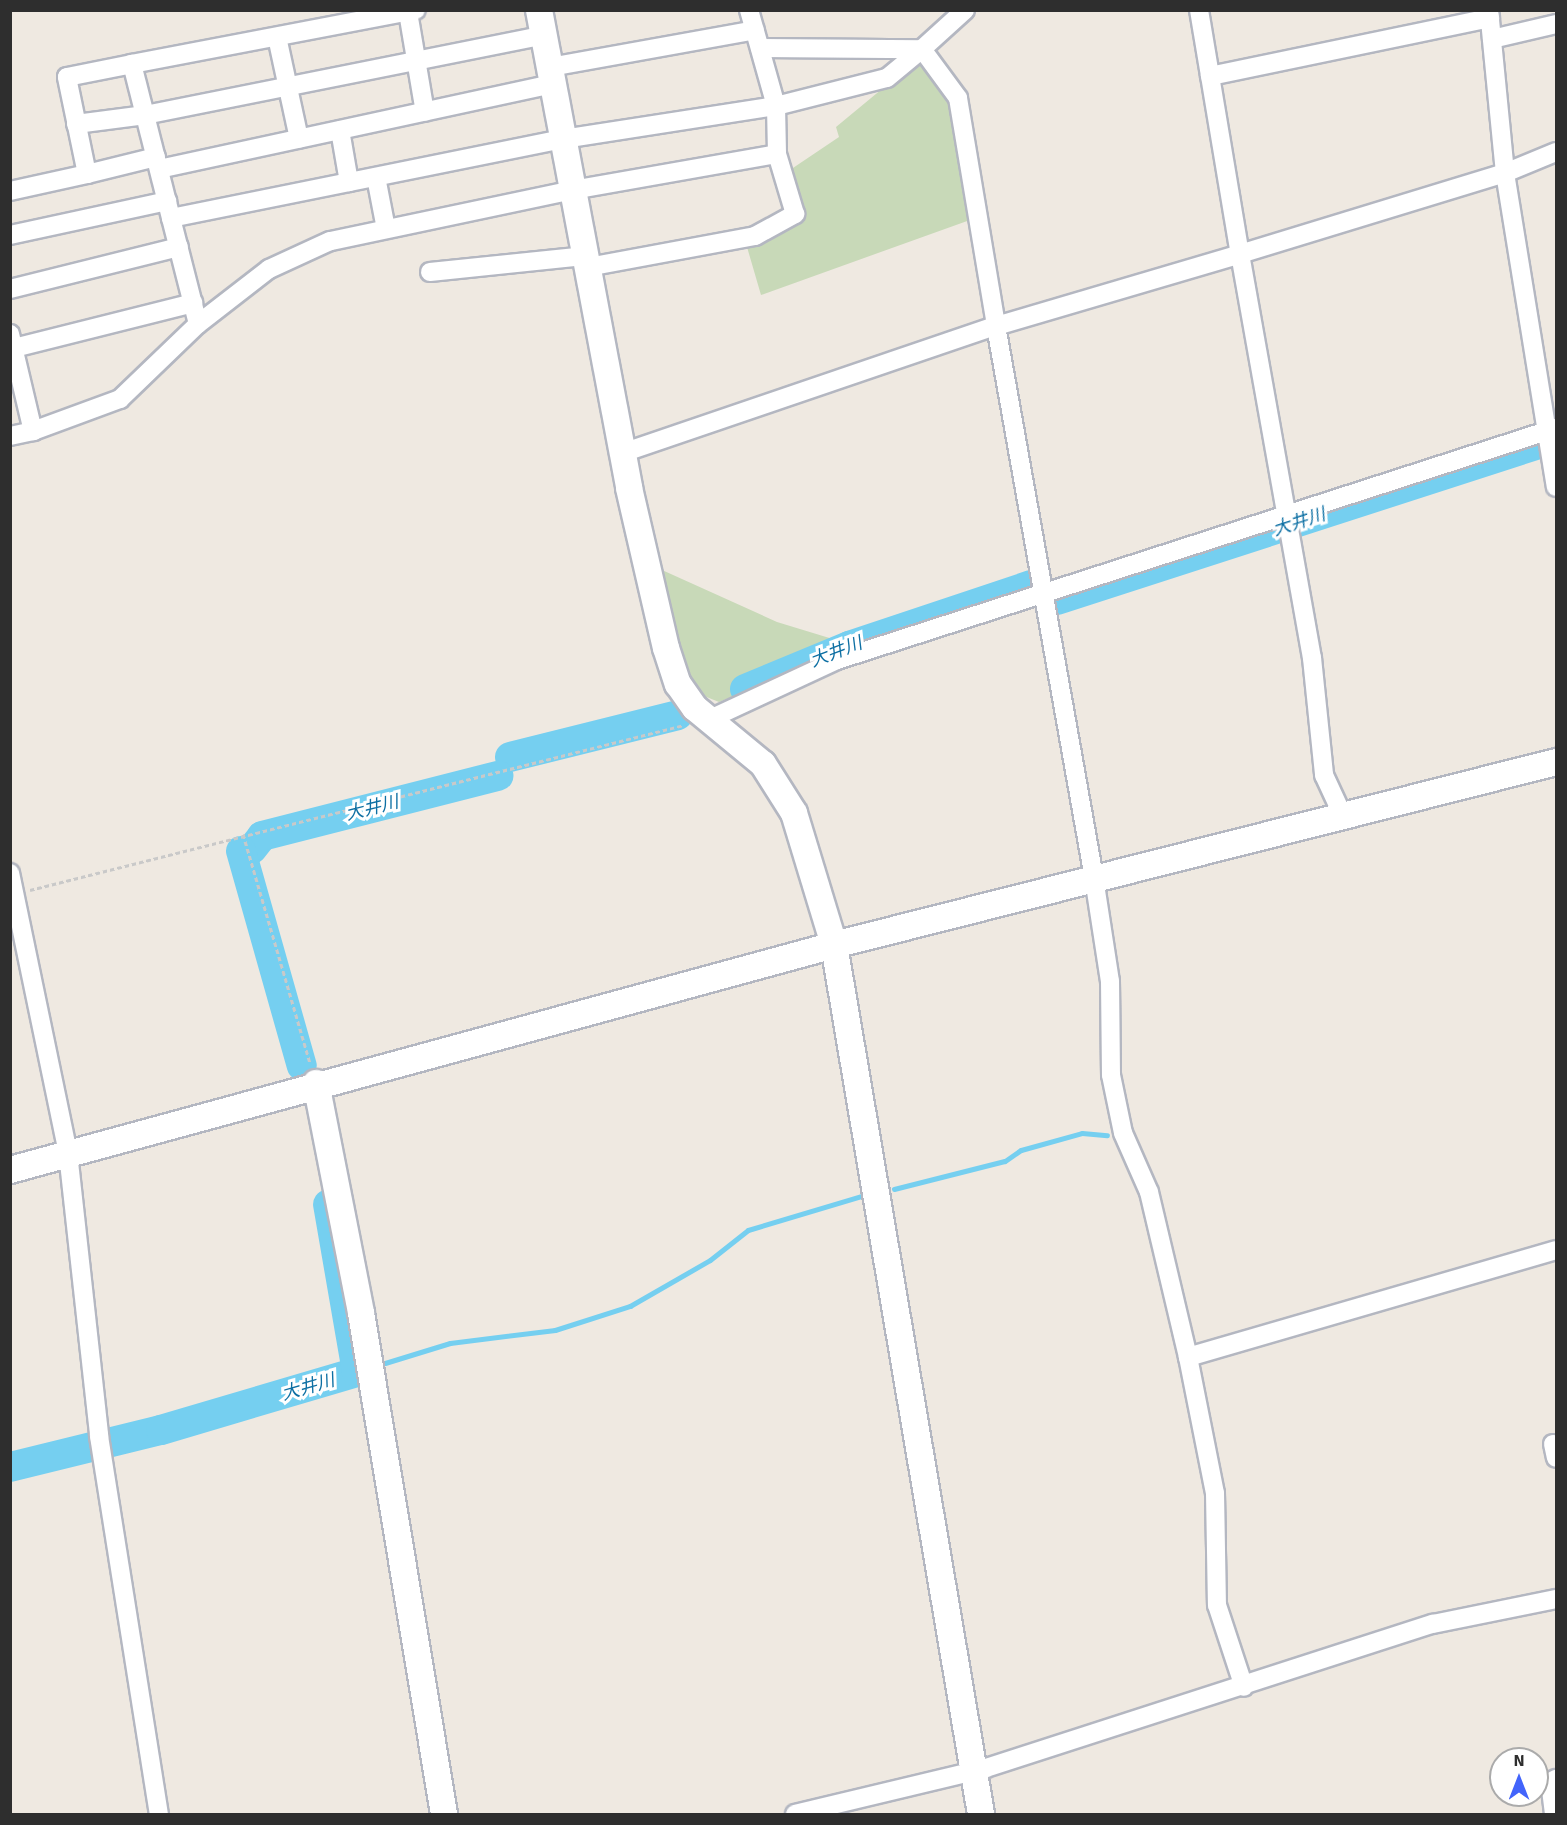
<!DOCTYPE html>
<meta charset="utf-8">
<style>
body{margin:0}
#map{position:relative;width:1567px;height:1825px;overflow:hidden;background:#efe9e1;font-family:Signika,"Noto Sans JP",sans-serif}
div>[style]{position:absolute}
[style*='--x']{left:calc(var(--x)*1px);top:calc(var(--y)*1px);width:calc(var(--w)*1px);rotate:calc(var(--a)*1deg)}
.cemetery>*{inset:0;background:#c8d9b8}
.stream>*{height:5px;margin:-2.5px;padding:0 2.5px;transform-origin:2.5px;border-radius:2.5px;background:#75cff0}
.river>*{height:30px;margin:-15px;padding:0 15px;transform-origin:15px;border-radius:15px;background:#75cff0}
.path>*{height:3px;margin-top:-1.5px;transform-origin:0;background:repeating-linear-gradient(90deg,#c9c9c9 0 4.5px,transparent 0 7.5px)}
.roads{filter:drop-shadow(2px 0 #b4b7c1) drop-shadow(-2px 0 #b4b7c1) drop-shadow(0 2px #b4b7c1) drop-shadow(0 -2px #b4b7c1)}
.street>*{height:18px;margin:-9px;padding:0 9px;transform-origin:9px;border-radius:9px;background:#fff}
.secondary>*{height:26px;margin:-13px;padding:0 13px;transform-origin:13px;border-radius:13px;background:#fff}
span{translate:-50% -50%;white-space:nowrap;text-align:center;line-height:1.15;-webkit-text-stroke:6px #fff;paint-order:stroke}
.water-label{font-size:18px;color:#0d6fa3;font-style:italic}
.frame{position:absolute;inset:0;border:12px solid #2e2e2e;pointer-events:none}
.north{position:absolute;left:1489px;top:1747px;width:60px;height:60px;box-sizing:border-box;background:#fff;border:2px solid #ababab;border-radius:50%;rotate:0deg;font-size:16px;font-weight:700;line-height:24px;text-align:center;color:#2e2e2e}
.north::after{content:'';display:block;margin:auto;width:21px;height:27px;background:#4264fb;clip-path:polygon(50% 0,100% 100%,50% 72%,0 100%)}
</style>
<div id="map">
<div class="cemetery">
<i style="clip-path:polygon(917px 60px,940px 78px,949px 99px,970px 220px,761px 295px,747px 247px,805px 213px,787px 172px,839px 137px,836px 127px)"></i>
<i style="clip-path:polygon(662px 570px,777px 622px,836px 640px,837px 648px,752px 682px,741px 693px,719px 702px,699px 694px,684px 666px)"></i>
</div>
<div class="stream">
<i style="--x:894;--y:1189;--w:114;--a:-14.2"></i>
<i style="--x:1005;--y:1161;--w:19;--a:-35"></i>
<i style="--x:1021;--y:1150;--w:63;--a:-15.6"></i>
<i style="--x:1082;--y:1133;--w:25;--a:5"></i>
<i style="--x:385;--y:1363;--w:68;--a:-17.1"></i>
<i style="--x:450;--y:1343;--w:106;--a:-7.1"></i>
<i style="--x:555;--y:1330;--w:79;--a:-17.7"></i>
<i style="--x:630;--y:1306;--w:92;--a:-29.9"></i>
<i style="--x:710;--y:1260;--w:48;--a:-38.3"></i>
<i style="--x:748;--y:1230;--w:118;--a:-16.7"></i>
</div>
<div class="river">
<i style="--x:1057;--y:600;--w:510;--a:-17.94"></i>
<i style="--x:745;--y:689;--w:113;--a:-22.5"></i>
<i style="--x:849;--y:646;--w:192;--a:-18.5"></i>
<i style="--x:510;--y:757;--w:173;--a:-14"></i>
<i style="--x:252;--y:849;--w:16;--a:-52"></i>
<i style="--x:262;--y:836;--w:244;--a:-14.3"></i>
<i style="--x:241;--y:851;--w:223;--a:74.2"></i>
<i style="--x:10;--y:1467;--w:155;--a:-13.8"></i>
<i style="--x:161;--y:1430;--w:204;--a:-16.5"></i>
<i style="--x:357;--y:1372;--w:170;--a:-99.8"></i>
</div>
<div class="path">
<i style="--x:243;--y:834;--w:239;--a:73.7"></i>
<i style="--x:30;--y:890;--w:674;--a:-14.16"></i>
</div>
<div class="roads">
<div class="street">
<i style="--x:749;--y:10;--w:100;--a:74.3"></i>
<i style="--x:776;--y:106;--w:114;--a:-14.2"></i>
<i style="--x:887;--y:78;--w:45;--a:-39.6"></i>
<i style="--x:965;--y:10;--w:58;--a:137.8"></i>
<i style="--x:922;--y:49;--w:61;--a:53.7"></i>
<i style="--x:958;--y:98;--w:231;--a:80.5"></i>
<i style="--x:996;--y:326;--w:254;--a:-16.4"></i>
<i style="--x:1240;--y:254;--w:410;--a:79.9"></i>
<i style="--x:1312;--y:658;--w:118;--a:84.1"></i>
<i style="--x:1324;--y:775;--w:43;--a:65.2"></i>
<i style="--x:1199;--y:10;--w:247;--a:80.5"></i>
<i style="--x:1240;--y:254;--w:277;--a:-17"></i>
<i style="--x:1505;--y:173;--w:318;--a:80.8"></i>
<i style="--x:1489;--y:10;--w:164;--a:84.4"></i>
<i style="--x:1505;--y:173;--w:55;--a:-22.4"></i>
<i style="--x:408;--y:12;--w:101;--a:80.4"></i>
<i style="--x:277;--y:37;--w:104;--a:77.8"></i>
<i style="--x:1492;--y:39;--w:66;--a:-13.2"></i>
<i style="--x:760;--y:48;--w:162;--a:0.4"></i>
<i style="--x:550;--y:67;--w:208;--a:-10.2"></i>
<i style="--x:1210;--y:76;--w:286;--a:-11.7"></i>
<i style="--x:76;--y:124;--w:70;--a:-7.4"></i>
<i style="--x:145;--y:115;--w:407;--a:-11.3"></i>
<i style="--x:340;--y:130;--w:53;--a:80.2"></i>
<i style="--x:159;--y:169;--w:403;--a:-12.2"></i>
<i style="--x:87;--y:174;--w:71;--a:-13.8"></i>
<i style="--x:376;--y:177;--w:53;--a:79.1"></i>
<i style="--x:10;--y:191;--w:79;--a:-12.4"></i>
<i style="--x:87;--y:174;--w:99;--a:-101.7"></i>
<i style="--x:67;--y:77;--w:66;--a:-11.3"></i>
<i style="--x:171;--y:218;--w:400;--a:-11.4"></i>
<i style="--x:563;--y:139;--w:216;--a:-8.8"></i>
<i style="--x:776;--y:106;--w:48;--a:88.8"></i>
<i style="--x:777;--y:154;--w:207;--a:170"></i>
<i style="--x:573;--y:190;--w:248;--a:168.1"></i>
<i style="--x:330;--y:241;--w:67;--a:155.3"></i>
<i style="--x:269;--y:269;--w:90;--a:142.2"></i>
<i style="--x:198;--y:324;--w:109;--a:-104.3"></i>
<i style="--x:171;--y:218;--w:159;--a:-104.2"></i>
<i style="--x:132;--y:64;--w:289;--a:-10.8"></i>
<i style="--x:10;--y:235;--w:161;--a:-12.2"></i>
<i style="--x:588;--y:267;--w:170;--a:-10.5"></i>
<i style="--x:755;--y:236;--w:46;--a:-28.8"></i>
<i style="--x:795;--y:214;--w:63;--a:-106.7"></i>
<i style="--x:430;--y:272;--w:157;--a:-5.9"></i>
<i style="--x:10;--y:289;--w:174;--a:-14"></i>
<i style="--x:10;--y:334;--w:100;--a:76.7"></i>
<i style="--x:33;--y:431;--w:93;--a:-20.2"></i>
<i style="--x:120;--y:399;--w:108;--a:-43.9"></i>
<i style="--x:14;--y:348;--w:185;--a:-14.1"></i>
<i style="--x:10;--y:436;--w:24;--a:-12"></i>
<i style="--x:622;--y:453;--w:395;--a:-18.8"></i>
<i style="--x:996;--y:326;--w:561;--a:79.93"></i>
<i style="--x:1094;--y:878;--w:104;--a:81.2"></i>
<i style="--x:1110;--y:981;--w:94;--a:89.4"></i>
<i style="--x:1111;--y:1075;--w:59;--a:78.3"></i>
<i style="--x:1123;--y:1133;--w:64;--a:66.2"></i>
<i style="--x:1149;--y:1192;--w:170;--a:76.7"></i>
<i style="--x:1188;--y:1357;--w:383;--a:-16.2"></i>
<i style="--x:712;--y:718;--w:138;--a:-24.9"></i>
<i style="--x:837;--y:660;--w:756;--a:-17.88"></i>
<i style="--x:10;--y:873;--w:286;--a:78.3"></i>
<i style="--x:68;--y:1153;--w:285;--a:83.7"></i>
<i style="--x:99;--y:1436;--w:383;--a:81"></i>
<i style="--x:1188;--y:1357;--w:139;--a:78.8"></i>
<i style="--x:1215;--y:1493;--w:112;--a:89"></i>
<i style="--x:1217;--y:1605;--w:86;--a:71.8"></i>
<i style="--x:1553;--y:1444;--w:14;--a:78"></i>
<i style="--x:795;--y:1814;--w:196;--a:-13.5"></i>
<i style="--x:986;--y:1768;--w:470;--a:-17.9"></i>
<i style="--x:1433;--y:1624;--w:126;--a:-11.5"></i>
<i style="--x:1554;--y:1814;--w:32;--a:-97"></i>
<i style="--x:1550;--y:1782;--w:7;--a:-27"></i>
</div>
<div class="secondary">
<i style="--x:539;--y:10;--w:486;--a:79.3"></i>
<i style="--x:629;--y:488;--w:164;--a:77"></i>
<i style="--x:666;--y:648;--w:38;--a:72"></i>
<i style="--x:678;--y:684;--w:29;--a:55"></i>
<i style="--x:695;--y:708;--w:88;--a:39.5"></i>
<i style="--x:763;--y:764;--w:58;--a:57.7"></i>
<i style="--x:794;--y:813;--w:138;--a:73.1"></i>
<i style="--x:834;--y:945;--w:881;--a:80.4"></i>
<i style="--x:316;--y:1083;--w:234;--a:78.9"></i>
<i style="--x:361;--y:1313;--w:508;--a:80.59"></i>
<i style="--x:10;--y:1170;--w:854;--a:-15.27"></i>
<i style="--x:834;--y:945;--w:745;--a:-14.22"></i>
</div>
</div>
<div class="water-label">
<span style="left:1299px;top:522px;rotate:-18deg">大井川</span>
<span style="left:836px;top:652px;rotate:-21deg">大井川</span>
<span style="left:372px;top:808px;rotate:-14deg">大井川</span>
<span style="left:308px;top:1387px;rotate:-16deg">大井川</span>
</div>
<div class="frame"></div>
<div class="north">N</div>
</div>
